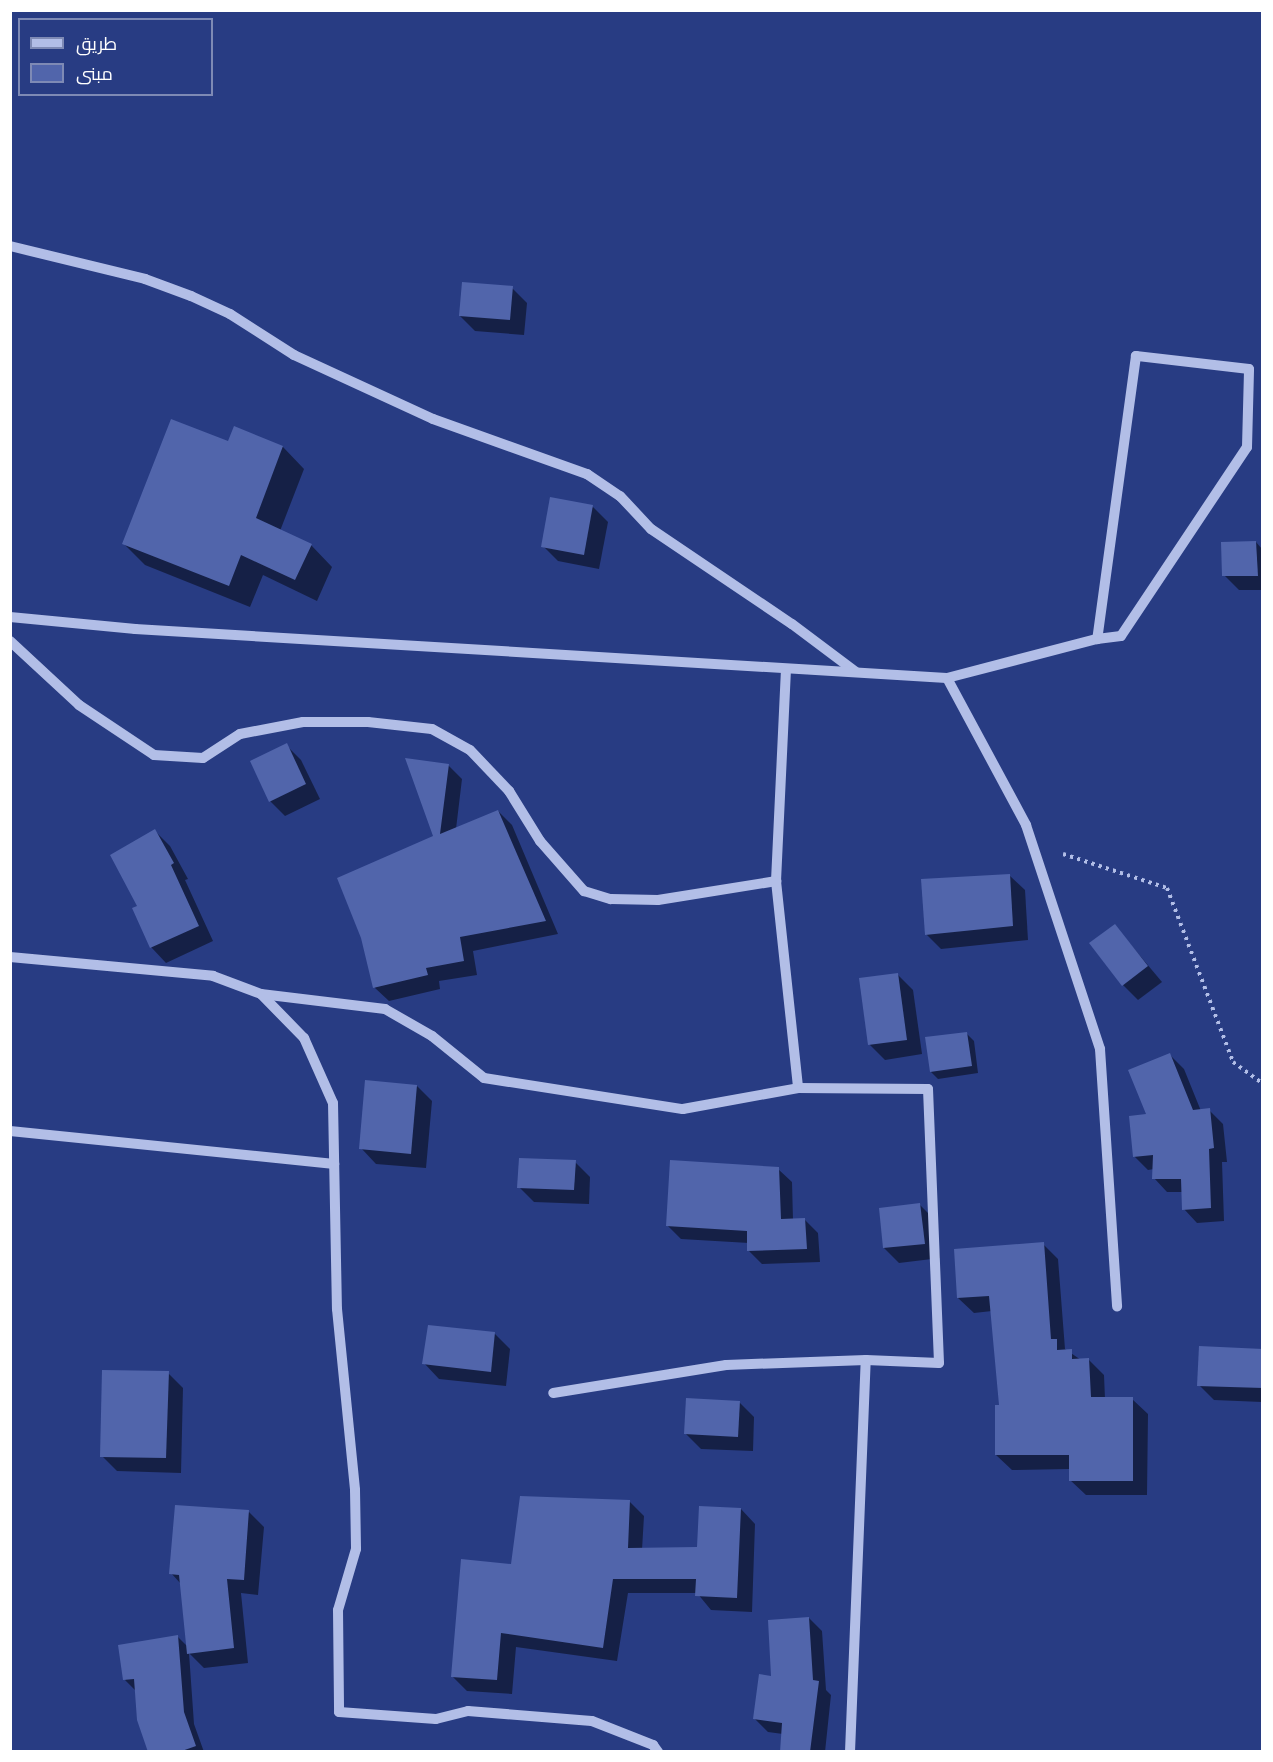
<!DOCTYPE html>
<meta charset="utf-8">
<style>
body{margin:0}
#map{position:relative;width:1273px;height:1762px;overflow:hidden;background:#283c83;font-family:Figtree,Cairo,sans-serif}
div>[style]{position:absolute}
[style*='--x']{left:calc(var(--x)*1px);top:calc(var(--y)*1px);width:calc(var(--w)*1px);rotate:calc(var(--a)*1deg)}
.shadow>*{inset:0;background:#0007}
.building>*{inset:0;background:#5165ab}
.path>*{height:4px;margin-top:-2px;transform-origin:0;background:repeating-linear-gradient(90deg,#b2bee7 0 3px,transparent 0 7.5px)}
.minor>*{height:10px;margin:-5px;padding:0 5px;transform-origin:5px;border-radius:5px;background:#b2bee7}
span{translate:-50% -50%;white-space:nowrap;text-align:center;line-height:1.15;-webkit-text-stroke:5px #283c83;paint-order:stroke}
.frame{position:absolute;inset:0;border:12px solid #fff;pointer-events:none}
.legend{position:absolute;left:18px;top:18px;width:195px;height:78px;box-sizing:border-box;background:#283c83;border:2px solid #7e8ab5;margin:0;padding:8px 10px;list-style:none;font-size:18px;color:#fff}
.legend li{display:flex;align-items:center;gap:12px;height:30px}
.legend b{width:30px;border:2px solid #7e8ab5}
</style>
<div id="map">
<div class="shadow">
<i style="clip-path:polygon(512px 288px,527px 303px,524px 335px,475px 331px,460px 316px)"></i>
<i style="clip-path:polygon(234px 428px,283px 447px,304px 469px,280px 531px,311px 545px,332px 567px,317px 601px,263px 575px,250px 607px,145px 565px,124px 544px,228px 443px)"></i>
<i style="clip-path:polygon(593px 507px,608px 522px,599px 569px,558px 561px,543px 546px)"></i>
<i style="clip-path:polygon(1256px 542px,1262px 549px,1262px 590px,1239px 590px,1224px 575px)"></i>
<i style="clip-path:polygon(286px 745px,301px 760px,320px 799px,285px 816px,270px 801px)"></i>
<i style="clip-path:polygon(448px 765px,462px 779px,456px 829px,498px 811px,512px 825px,558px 934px,473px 951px,477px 975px,439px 981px,440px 989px,389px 1001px,375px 988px,435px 837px)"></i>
<i style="clip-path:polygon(155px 831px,170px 846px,188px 879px,185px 880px,213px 941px,166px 963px,151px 947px,134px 909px,139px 906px)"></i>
<i style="clip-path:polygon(1009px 875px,1025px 890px,1028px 940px,941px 949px,926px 934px)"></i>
<i style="clip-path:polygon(1115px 926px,1162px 982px,1138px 1000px,1123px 985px)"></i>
<i style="clip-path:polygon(898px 975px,913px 990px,922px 1054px,885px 1060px,870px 1045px)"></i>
<i style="clip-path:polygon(966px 1033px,974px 1041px,978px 1073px,938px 1079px,931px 1072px)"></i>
<i style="clip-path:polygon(1170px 1055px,1184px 1069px,1201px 1111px,1209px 1110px,1223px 1124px,1227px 1162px,1222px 1162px,1224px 1221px,1197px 1223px,1184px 1209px,1183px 1192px,1167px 1192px,1154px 1178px,1154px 1169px,1148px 1170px,1134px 1156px)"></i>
<i style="clip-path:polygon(417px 1086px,432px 1101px,426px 1168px,376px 1164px,361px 1148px)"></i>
<i style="clip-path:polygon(575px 1162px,590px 1177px,589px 1204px,534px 1202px,519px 1187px)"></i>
<i style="clip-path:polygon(778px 1169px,792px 1182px,793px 1220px,805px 1220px,818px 1233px,820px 1262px,762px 1264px,749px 1251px,749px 1243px,681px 1239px,667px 1225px)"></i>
<i style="clip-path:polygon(920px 1205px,935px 1220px,940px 1258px,899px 1263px,884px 1248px)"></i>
<i style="clip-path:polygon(1043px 1244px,1058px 1259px,1065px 1349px,1081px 1360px,1089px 1360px,1104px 1375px,1105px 1399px,1132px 1399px,1148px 1414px,1147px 1495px,1086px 1495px,1070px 1480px,1070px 1469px,1012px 1470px,996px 1455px,1000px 1407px,992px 1311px,974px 1313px,958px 1298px)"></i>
<i style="clip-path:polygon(495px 1334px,510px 1349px,506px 1386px,439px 1379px,424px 1363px)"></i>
<i style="clip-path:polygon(1262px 1350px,1262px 1402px,1214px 1400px,1199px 1385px)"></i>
<i style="clip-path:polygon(168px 1373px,183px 1388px,181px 1473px,117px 1471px,102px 1456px)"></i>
<i style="clip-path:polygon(739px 1402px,754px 1417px,753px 1451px,701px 1449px,686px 1434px)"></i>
<i style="clip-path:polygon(629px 1501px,644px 1516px,642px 1550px,698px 1549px,741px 1509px,755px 1524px,752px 1612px,711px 1610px,697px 1593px,628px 1593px,617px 1661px,516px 1647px,512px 1694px,467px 1691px,452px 1676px,512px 1565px)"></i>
<i style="clip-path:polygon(249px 1512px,264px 1527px,258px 1595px,241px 1593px,248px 1663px,204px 1668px,189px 1653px,194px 1724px,204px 1752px,149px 1752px,135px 1690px,125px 1680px,178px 1637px,188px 1647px,181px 1584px,171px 1573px)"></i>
<i style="clip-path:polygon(809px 1618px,822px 1631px,826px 1690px,831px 1695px,825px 1752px,781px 1752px,783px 1734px,768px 1732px,755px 1719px,773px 1678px)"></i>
</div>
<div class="building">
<i style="clip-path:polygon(462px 282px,513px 286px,510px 320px,459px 316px)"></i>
<i style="clip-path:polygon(171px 419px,228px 441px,234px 426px,283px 446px,256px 518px,312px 544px,295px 580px,241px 555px,229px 586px,122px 544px)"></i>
<i style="clip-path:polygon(550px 497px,593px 505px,584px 555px,541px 547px)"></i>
<i style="clip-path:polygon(1256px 541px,1258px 576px,1222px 576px,1221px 542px)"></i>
<i style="clip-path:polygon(287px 743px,306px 784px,269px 802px,250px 761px)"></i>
<i style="clip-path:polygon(405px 758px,449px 764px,440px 834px,498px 810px,546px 921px,460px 937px,464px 961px,426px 968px,428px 975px,373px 988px,361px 938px,337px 878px,433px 836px)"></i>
<i style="clip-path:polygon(155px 829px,174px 863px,171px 865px,199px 926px,150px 948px,132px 908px,137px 906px,110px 855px)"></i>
<i style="clip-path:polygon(1010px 874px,1013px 926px,925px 935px,921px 879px)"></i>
<i style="clip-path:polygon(1115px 924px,1148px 966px,1122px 986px,1089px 943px)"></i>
<i style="clip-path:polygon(898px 973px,907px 1040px,868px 1045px,859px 978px)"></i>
<i style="clip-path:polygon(967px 1032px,972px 1066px,930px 1072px,925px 1037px)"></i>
<i style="clip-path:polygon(1170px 1053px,1193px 1110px,1210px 1108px,1214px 1148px,1209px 1149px,1211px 1208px,1182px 1210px,1181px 1179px,1152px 1179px,1153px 1155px,1133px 1157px,1129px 1116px,1146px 1114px,1128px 1070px)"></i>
<i style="clip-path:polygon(365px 1080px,417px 1085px,411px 1154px,359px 1149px)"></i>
<i style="clip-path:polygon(519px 1158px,576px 1160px,574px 1190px,517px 1188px)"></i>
<i style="clip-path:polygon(670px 1160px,779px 1167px,781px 1219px,805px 1218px,807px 1249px,747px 1251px,747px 1231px,666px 1226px)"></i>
<i style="clip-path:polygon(920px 1203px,925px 1244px,883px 1248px,879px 1208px)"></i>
<i style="clip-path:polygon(1044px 1242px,1051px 1339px,1057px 1339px,1057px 1350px,1072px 1349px,1072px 1359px,1089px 1358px,1091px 1397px,1133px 1397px,1133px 1481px,1069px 1481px,1069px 1455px,995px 1455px,995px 1405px,999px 1405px,989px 1296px,957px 1298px,954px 1249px)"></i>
<i style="clip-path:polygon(428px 1325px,495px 1332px,491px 1372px,422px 1364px)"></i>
<i style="clip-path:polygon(1199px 1346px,1263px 1349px,1263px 1388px,1197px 1386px)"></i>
<i style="clip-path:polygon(102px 1370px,169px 1371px,166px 1458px,100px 1457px)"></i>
<i style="clip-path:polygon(686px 1398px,740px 1401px,738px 1437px,684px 1434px)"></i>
<i style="clip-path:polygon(520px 1496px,630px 1500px,628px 1548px,697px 1547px,699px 1506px,741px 1508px,737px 1598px,695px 1596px,696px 1579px,613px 1579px,603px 1648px,501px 1633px,497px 1680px,451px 1677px,461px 1559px,511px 1564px)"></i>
<i style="clip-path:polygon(175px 1505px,249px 1510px,244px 1580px,227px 1579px,234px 1648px,187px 1654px,179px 1575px,169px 1574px)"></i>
<i style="clip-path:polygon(809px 1617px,813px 1680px,819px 1681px,810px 1752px,780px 1752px,782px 1723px,753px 1719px,759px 1674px,771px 1676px,768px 1620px)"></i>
<i style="clip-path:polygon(178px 1635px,184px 1712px,196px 1746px,179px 1752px,148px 1752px,137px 1720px,134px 1679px,123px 1680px,118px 1645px)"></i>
</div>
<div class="path">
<i style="--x:1063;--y:854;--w:109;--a:18.1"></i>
<i style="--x:1167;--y:888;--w:186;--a:69.2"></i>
<i style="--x:1233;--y:1062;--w:36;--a:36"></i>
</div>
<div class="minor">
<i style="--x:10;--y:246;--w:139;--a:13.7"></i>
<i style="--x:145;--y:279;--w:49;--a:20.3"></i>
<i style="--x:191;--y:296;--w:43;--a:24.8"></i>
<i style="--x:230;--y:314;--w:76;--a:32.6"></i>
<i style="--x:294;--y:355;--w:153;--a:24.7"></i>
<i style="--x:433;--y:419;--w:164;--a:19.7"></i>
<i style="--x:587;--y:474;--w:40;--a:34"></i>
<i style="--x:620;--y:496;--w:45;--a:46.8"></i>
<i style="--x:651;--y:529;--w:170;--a:34"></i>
<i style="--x:792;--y:624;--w:80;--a:36.9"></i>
<i style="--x:10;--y:617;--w:126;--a:5.5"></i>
<i style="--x:135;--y:629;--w:813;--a:3.45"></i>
<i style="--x:947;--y:678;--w:155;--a:-14.6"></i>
<i style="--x:1097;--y:639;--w:24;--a:-7"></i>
<i style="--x:1121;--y:636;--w:227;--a:-56.3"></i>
<i style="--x:1247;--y:447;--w:78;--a:-88.5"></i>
<i style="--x:1249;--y:369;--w:114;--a:-173.4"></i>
<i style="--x:1136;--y:356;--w:286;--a:97.8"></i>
<i style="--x:10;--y:641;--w:94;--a:42.8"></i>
<i style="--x:79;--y:705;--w:90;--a:33.7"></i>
<i style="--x:154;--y:755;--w:49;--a:3.5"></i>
<i style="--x:203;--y:758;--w:44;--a:-33"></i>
<i style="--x:240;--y:734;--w:64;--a:-10.8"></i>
<i style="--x:303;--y:722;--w:65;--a:0"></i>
<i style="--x:368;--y:722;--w:64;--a:6.2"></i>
<i style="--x:432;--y:729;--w:43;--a:28.9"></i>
<i style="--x:470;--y:750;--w:57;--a:46.4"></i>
<i style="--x:509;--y:791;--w:59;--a:58.2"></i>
<i style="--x:540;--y:841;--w:67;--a:48.7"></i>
<i style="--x:584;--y:891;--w:28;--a:17"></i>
<i style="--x:611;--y:899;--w:47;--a:1.2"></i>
<i style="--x:658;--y:900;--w:120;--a:-9.1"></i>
<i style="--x:786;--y:669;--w:212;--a:92.7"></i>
<i style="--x:776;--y:881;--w:208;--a:83.9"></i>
<i style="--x:947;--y:678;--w:167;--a:61.7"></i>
<i style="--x:1026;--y:825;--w:236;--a:71.7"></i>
<i style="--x:1100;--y:1049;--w:258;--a:86.2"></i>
<i style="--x:10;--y:957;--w:204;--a:5.3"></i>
<i style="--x:213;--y:976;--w:51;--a:20.6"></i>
<i style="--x:261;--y:994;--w:62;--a:45.7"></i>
<i style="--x:304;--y:1038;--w:71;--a:66"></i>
<i style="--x:333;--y:1103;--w:206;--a:88.9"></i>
<i style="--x:337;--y:1309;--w:182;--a:84.3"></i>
<i style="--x:355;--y:1490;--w:59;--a:89"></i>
<i style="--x:356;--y:1549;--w:64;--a:106.4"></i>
<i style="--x:338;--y:1610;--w:102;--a:89.4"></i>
<i style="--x:339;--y:1712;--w:97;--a:4.1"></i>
<i style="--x:436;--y:1719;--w:33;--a:-14"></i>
<i style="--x:468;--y:1711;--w:124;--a:4.6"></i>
<i style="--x:592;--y:1721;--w:66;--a:21.5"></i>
<i style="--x:653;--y:1745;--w:9;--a:54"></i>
<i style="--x:261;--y:994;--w:125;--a:6.9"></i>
<i style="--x:385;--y:1009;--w:54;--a:29.9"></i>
<i style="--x:432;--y:1036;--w:67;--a:38.9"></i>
<i style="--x:484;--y:1078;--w:201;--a:8.9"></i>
<i style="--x:683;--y:1109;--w:117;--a:-10.3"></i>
<i style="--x:798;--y:1088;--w:130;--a:0.4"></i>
<i style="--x:928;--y:1089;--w:274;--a:87.7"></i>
<i style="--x:939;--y:1363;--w:73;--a:-177.6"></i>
<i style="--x:866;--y:1360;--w:140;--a:178"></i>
<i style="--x:726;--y:1365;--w:175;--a:170.8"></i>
<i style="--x:10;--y:1131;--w:326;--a:5.8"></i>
<i style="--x:850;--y:1752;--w:392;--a:-87.7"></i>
</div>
<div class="frame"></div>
<ul class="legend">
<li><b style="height:8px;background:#b2bee7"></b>طريق</li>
<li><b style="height:16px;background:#5165ab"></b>مبنى</li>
</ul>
</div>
